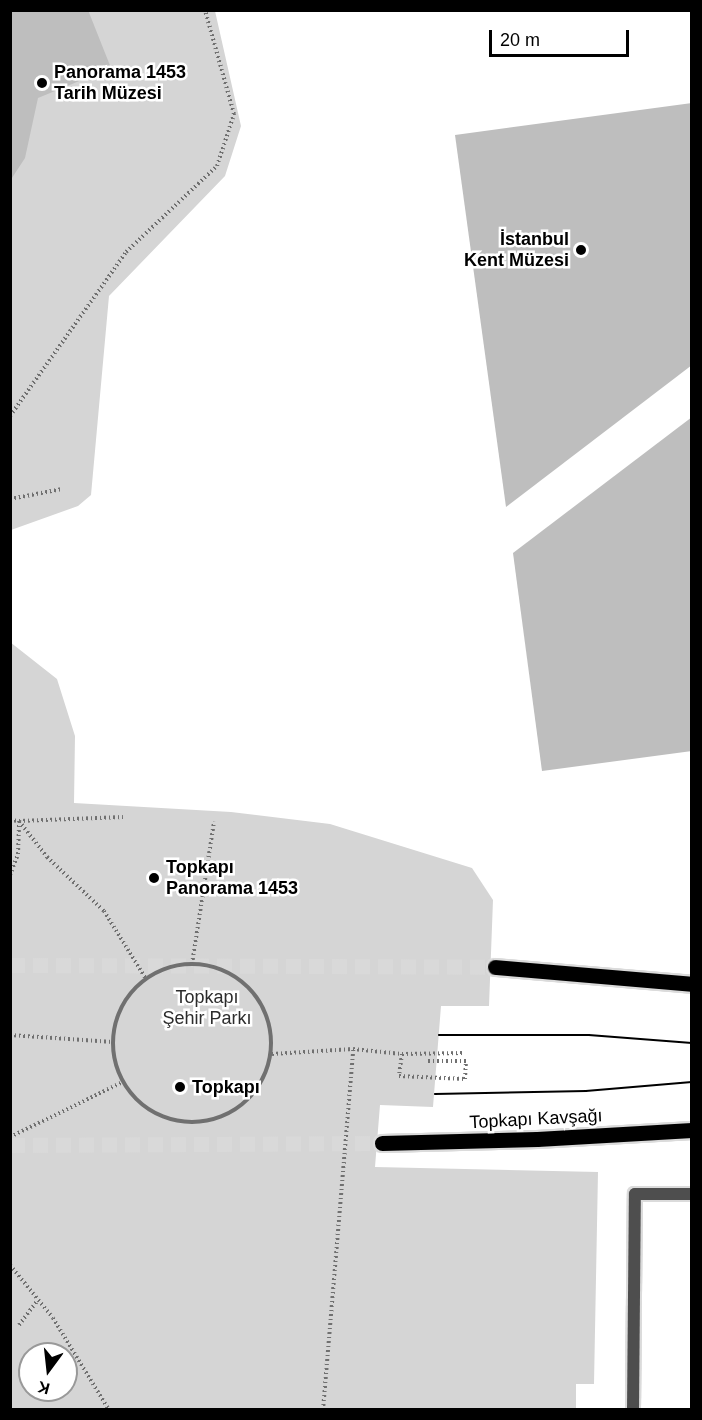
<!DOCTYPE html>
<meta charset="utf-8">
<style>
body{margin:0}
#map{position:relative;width:702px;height:1420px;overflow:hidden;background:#fff;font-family:Arial,sans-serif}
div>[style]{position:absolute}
.green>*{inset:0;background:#d5d5d5}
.building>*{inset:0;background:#bebebe}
.primary-tunnel>*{height:15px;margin-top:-7.5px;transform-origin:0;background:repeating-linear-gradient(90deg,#d9d9d9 0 15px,transparent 0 23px)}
.path>*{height:4px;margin-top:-2px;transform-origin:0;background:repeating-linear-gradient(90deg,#707070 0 1.5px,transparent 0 4.5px)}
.path>.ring{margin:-2px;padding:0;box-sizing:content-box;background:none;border:4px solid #707070;border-radius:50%}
.roads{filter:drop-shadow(2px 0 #dbdbdb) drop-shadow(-2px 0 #dbdbdb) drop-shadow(0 2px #dbdbdb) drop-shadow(0 -2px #dbdbdb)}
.lane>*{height:12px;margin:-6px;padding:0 6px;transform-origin:6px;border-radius:6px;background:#4e4e4e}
.primary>*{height:15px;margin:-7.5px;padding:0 7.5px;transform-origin:7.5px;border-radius:7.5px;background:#000}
.tram>*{height:1.5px;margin:-0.75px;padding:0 0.75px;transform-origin:0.75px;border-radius:0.75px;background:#000}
.dots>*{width:16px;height:16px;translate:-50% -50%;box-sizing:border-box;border:3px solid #fff;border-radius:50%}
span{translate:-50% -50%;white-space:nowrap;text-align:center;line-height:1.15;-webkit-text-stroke:5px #fff;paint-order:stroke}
.poi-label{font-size:18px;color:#000;font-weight:700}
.left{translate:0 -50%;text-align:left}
.right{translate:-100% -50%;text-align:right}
.park-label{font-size:18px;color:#2c2c2c}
.street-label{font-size:18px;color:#000}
.frame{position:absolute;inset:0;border:12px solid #000;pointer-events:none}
.north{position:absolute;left:18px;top:1342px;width:60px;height:60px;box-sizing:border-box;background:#fff;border:2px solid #999;border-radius:50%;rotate:195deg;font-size:16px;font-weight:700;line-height:24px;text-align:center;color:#000}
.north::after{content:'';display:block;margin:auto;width:21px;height:27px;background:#000;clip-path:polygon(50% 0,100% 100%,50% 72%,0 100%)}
.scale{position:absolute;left:489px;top:30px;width:140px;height:27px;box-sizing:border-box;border:3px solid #000;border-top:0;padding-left:8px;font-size:18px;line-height:21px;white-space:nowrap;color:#000;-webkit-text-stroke:4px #fff;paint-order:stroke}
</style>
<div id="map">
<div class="green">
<i style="clip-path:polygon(11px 11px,215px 11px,241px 126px,225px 176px,109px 296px,91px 495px,78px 506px,11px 530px)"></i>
<i style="clip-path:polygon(evenodd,10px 642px,57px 679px,75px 736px,74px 803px,231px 812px,330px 824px,472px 868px,493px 900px,489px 1006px,441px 1006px,433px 1107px,380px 1105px,375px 1167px,598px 1172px,594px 1384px,576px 1384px,576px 1409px,11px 1409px,10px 642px,30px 1354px,66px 1354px,66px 1390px,30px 1390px,30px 1354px)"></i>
</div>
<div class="building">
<i style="clip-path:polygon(10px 10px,88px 10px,111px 68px,38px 98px,25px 158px,10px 181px)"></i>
<i style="clip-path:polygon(692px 103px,692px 365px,506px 507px,455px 135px)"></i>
<i style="clip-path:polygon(692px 417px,692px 751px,542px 771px,513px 553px)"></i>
</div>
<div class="primary-tunnel">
<i style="left:10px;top:965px;width:485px;rotate:0.2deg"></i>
<i style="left:10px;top:1145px;width:372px;rotate:-0.3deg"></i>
</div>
<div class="path">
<i style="left:10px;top:416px;width:201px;rotate:-54.7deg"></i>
<i style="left:126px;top:252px;width:125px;rotate:-43.4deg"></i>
<i style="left:217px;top:166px;width:55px;rotate:-71.9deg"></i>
<i style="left:234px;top:114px;width:108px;rotate:-105.6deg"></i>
<i style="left:10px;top:499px;width:53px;rotate:-10.9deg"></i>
<i style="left:10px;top:820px;width:9px;rotate:6deg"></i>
<i style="left:19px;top:821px;width:46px;rotate:52.1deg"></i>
<i style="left:47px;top:857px;width:79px;rotate:43.5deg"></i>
<i style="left:104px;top:911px;width:80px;rotate:58.3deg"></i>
<i style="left:10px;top:875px;width:22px;rotate:-69deg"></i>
<i style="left:18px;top:854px;width:33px;rotate:-88deg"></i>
<i style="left:19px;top:821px;width:104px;rotate:-2.2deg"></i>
<i class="ring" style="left:113px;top:964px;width:154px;height:154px"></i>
<i style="left:192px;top:964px;width:144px;rotate:-81.2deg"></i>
<i style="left:10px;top:1035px;width:103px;rotate:3.9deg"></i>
<i style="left:272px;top:1054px;width:81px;rotate:-3.5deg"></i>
<i style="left:353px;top:1049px;width:49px;rotate:5.8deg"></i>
<i style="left:402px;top:1054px;width:22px;rotate:98deg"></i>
<i style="left:399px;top:1076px;width:66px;rotate:2.6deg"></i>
<i style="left:465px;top:1079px;width:18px;rotate:-87deg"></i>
<i style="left:466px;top:1061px;width:40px;rotate:180deg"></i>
<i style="left:402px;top:1054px;width:62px;rotate:-0.9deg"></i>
<i style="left:10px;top:1137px;width:126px;rotate:-26deg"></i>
<i style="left:10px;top:1265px;width:68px;rotate:50.9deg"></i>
<i style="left:53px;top:1318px;width:108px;rotate:58.7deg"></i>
<i style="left:19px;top:1325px;width:31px;rotate:-53deg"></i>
<i style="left:323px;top:1410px;width:362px;rotate:-85.2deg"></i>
</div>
<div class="roads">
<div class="lane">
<i style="left:633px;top:1410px;width:216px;rotate:-89.5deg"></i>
<i style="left:635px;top:1194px;width:57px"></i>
</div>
<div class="primary">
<i style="left:495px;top:967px;width:198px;rotate:4.9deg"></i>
<i style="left:382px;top:1143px;width:155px;rotate:-1.5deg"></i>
<i style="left:537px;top:1139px;width:155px;rotate:-3.3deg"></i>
</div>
</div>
<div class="tram">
<i style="left:439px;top:1035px;width:150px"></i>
<i style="left:589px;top:1035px;width:103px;rotate:4.4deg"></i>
<i style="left:435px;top:1094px;width:151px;rotate:-1.1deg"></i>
<i style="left:586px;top:1091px;width:106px;rotate:-4.9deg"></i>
</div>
<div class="dots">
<i style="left:42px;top:83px;background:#000"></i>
<i style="left:581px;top:250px;background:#000"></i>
<i style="left:154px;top:878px;background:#000"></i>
<i style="left:180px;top:1087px;background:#000"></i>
</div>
<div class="poi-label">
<span class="left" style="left:54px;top:83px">Panorama 1453<br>Tarih Müzesi</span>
<span class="right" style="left:569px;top:250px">İstanbul<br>Kent Müzesi</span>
<span class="left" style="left:166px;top:878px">Topkapı<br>Panorama 1453</span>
<span class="left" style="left:192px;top:1087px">Topkapı</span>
</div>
<div class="park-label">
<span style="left:207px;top:1008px">Topkapı<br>Şehir Parkı</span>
</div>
<div class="street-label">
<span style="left:536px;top:1119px;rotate:-3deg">Topkapı Kavşağı</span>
</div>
<div class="frame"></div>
<div class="north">K</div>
<div class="scale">20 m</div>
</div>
